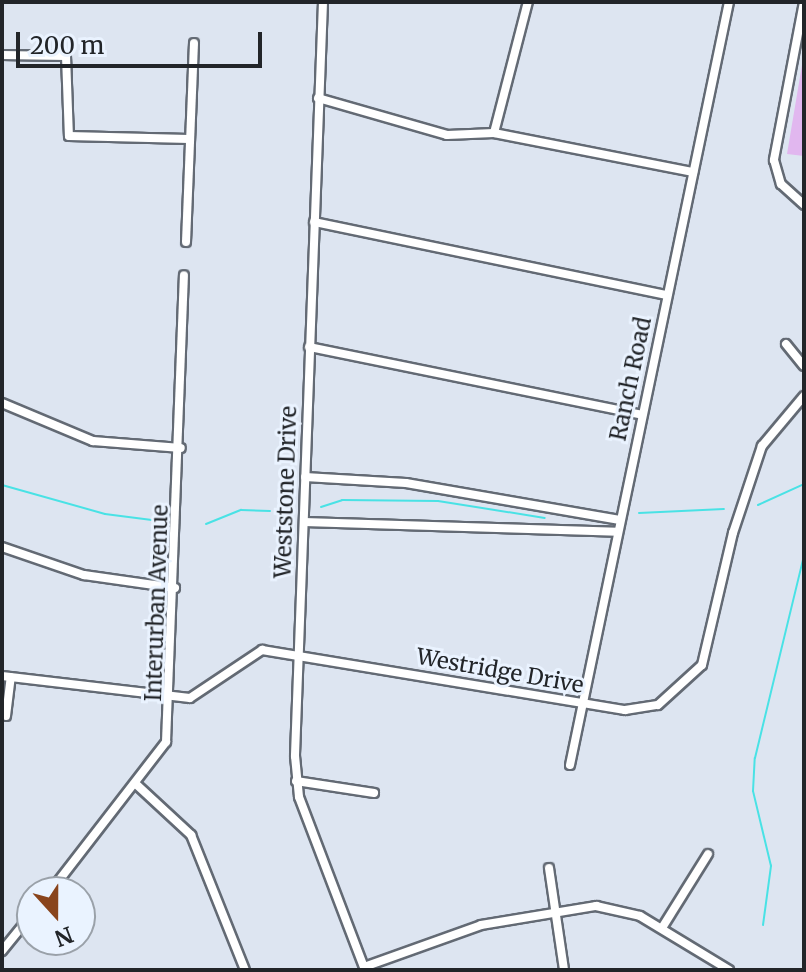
<!DOCTYPE html>
<style>
body{margin:0}
#map{position:relative;width:806px;height:972px;overflow:hidden;background:#dde5f1;font-family:Merriweather,serif}
div>[style]{position:absolute}
.green>*{inset:0;background:#e1b7ef}
.stream>*{height:2px;margin:-1px;padding:0 1px;transform-origin:1px;border-radius:1px;background:#49e2e5}
.roads{filter:drop-shadow(2px 0 #636a74) drop-shadow(-2px 0 #636a74) drop-shadow(0 2px #636a74) drop-shadow(0 -2px #636a74)}
.minor>*{height:8px;margin:-4px;padding:0 4px;transform-origin:4px;border-radius:4px;background:#fff}
span{translate:-50% -50%;white-space:nowrap;text-align:center;line-height:1.15;-webkit-text-stroke:6px #eaf3ff;paint-order:stroke}
.street-label{font-size:22px;color:#222529}
.frame{position:absolute;inset:0;border:4px solid #222529;pointer-events:none}
.north{position:absolute;left:16px;top:876px;width:80px;height:80px;box-sizing:border-box;background:#eaf3ff;border:2px solid #9aa1a9;border-radius:50%;rotate:159deg;font-size:22px;font-weight:700;line-height:32px;text-align:center;color:#222529}
.north::after{content:'';display:block;margin:auto;width:28px;height:36px;background:#89441c;clip-path:polygon(50% 0,100% 100%,50% 72%,0 100%)}
.scale{position:absolute;left:16px;top:32px;width:246px;height:36px;box-sizing:border-box;border:4px solid #222529;border-top:0;padding-left:10px;font-size:24px;line-height:28px;white-space:nowrap;color:#222529;-webkit-text-stroke:6px #eaf3ff;paint-order:stroke}
</style>
<div id="map">
<div class="green">
<i style="clip-path:polygon(804px 53px,804px 156px,787px 154px)"></i>
</div>
<div class="stream">
<i style="left:2px;top:485px;width:107px;rotate:15.7deg"></i>
<i style="left:105px;top:514px;width:63px;rotate:7.4deg"></i>
<i style="left:758px;top:505px;width:51px;rotate:-24.5deg"></i>
<i style="left:321px;top:507px;width:22px;rotate:-18deg"></i>
<i style="left:342px;top:500px;width:96px;rotate:0.6deg"></i>
<i style="left:438px;top:501px;width:108px;rotate:9deg"></i>
<i style="left:639px;top:513px;width:85px;rotate:-2.7deg"></i>
<i style="left:206px;top:524px;width:38px;rotate:-22deg"></i>
<i style="left:241px;top:510px;width:29px;rotate:2deg"></i>
<i style="left:763px;top:925px;width:60px;rotate:-82.3deg"></i>
<i style="left:771px;top:866px;width:77px;rotate:-103.5deg"></i>
<i style="left:753px;top:791px;width:33px;rotate:-87deg"></i>
<i style="left:755px;top:758px;width:209px;rotate:-76.4deg"></i>
</div>
<div class="roads">
<div class="minor">
<i style="left:323px;top:2px;width:755px;rotate:92.13deg"></i>
<i style="left:295px;top:756px;width:41px;rotate:84.4deg"></i>
<i style="left:299px;top:797px;width:185px;rotate:69.1deg"></i>
<i style="left:804px;top:2px;width:161px;rotate:100.8deg"></i>
<i style="left:774px;top:160px;width:25px;rotate:74deg"></i>
<i style="left:781px;top:184px;width:31px;rotate:42deg"></i>
<i style="left:2px;top:55px;width:64px;rotate:0.9deg"></i>
<i style="left:66px;top:56px;width:80px;rotate:87.9deg"></i>
<i style="left:69px;top:136px;width:120px;rotate:1.4deg"></i>
<i style="left:318px;top:98px;width:134px;rotate:16deg"></i>
<i style="left:447px;top:135px;width:47px;rotate:-2.4deg"></i>
<i style="left:494px;top:133px;width:203px;rotate:11.1deg"></i>
<i style="left:494px;top:133px;width:135px;rotate:-75.5deg"></i>
<i style="left:314px;top:222px;width:360px;rotate:11.7deg"></i>
<i style="left:186px;top:242px;width:199px;rotate:-87.7deg"></i>
<i style="left:786px;top:344px;width:28px;rotate:51deg"></i>
<i style="left:309px;top:347px;width:340px;rotate:11.5deg"></i>
<i style="left:2px;top:403px;width:99px;rotate:22.7deg"></i>
<i style="left:93px;top:441px;width:88px;rotate:4.5deg"></i>
<i style="left:305px;top:477px;width:101px;rotate:3.4deg"></i>
<i style="left:406px;top:483px;width:217px;rotate:9.8deg"></i>
<i style="left:304px;top:522px;width:313px;rotate:1.8deg"></i>
<i style="left:2px;top:547px;width:87px;rotate:18.9deg"></i>
<i style="left:84px;top:575px;width:92px;rotate:8.1deg"></i>
<i style="left:2px;top:676px;width:189px;rotate:6.7deg"></i>
<i style="left:190px;top:698px;width:87px;rotate:-33.7deg"></i>
<i style="left:262px;top:650px;width:368px;rotate:9.4deg"></i>
<i style="left:625px;top:710px;width:33px;rotate:-9deg"></i>
<i style="left:658px;top:705px;width:59px;rotate:-42.3deg"></i>
<i style="left:702px;top:665px;width:136px;rotate:-76.8deg"></i>
<i style="left:733px;top:533px;width:92px;rotate:-71.6deg"></i>
<i style="left:762px;top:446px;width:65px;rotate:-50deg"></i>
<i style="left:6px;top:716px;width:39px;rotate:-83deg"></i>
<i style="left:570px;top:765px;width:779px;rotate:-78.23deg"></i>
<i style="left:296px;top:781px;width:79px;rotate:8.7deg"></i>
<i style="left:137px;top:785px;width:74px;rotate:42.8deg"></i>
<i style="left:191px;top:835px;width:145px;rotate:68.2deg"></i>
<i style="left:549px;top:868px;width:103px;rotate:81.6deg"></i>
<i style="left:50px;top:892px;width:190px;rotate:-52.3deg"></i>
<i style="left:166px;top:742px;width:467px;rotate:-87.8deg"></i>
<i style="left:662px;top:928px;width:87px;rotate:-58.1deg"></i>
<i style="left:2px;top:951px;width:48px;rotate:-51deg"></i>
<i style="left:364px;top:967px;width:124px;rotate:-19.7deg"></i>
<i style="left:481px;top:925px;width:117px;rotate:-9.4deg"></i>
<i style="left:596px;top:906px;width:45px;rotate:12.8deg"></i>
<i style="left:640px;top:916px;width:104px;rotate:31.2deg"></i>
</div>
</div>
<div class="street-label">
<span style="left:631px;top:379px;rotate:-78deg">Ranch Road</span>
<span style="left:286px;top:492px;rotate:-88deg">Weststone Drive</span>
<span style="left:157px;top:603px;rotate:-88deg">Interurban Avenue</span>
<span style="left:500px;top:671px;rotate:10deg">Westridge Drive</span>
</div>
<div class="frame"></div>
<div class="north">N</div>
<div class="scale">200 m</div>
</div>
